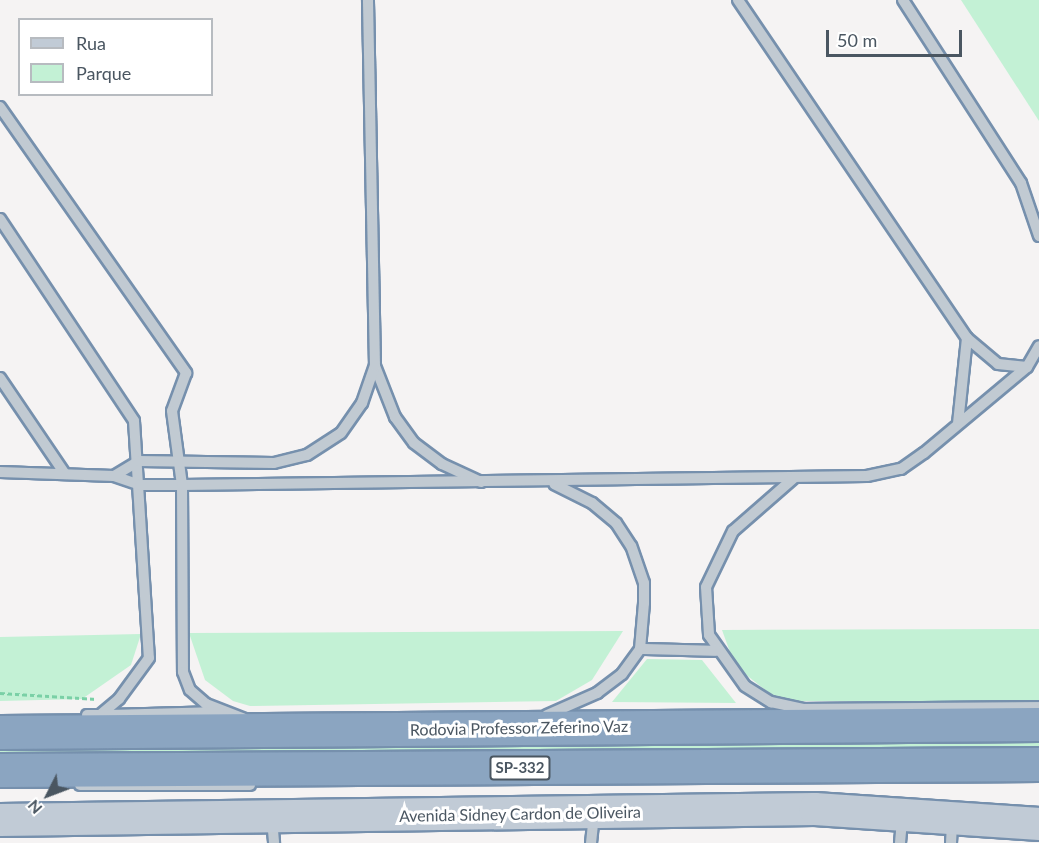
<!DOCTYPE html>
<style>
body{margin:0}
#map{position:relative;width:1039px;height:843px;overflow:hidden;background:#f5f3f3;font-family:Lato,sans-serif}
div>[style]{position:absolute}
.green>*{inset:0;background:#c3f1d5;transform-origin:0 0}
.path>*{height:3px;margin-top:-1.5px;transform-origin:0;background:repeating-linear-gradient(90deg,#7ad0a6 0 4.5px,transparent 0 7.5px)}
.roads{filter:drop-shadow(2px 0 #7690ad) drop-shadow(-2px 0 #7690ad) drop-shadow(0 2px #7690ad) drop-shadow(0 -2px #7690ad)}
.lane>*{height:10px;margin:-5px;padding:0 5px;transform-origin:5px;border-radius:5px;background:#c1cad2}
.secondary>*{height:32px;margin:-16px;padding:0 16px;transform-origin:16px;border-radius:16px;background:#c1cbd6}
.highway>*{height:33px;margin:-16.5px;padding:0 16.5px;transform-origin:16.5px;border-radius:16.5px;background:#8ba5c1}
span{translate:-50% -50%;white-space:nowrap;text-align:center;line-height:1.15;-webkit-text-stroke:6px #fff;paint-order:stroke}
.shield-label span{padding:2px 4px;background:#fff;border:2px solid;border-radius:4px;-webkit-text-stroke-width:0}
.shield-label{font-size:15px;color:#4a5661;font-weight:700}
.street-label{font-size:16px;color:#4a5661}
.legend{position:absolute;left:18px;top:18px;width:195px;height:78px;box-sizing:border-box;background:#fff;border:2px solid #b7bbc0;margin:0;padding:8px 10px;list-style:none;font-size:18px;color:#4a5661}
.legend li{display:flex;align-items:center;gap:12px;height:30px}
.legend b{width:30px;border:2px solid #b7bbc0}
.north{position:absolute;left:18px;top:765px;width:60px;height:60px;-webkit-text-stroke:4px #fff;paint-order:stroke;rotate:228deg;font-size:16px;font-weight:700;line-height:24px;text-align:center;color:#4a5661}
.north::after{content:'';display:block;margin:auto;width:21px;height:27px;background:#4a5661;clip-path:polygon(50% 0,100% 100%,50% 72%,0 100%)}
.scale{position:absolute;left:826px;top:30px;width:136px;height:27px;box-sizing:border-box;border:3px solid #4a5661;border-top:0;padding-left:8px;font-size:18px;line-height:21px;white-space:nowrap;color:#4a5661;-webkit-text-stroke:4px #fff;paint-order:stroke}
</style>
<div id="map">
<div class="green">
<i style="clip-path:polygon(961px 0,1039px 0,1039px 121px)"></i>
<i style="clip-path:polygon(1039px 629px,1039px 701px,798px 701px,773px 696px,735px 666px,722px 630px)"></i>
<i style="clip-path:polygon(623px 631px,592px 680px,556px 701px,250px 706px,233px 701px,205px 680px,189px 633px)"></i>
<i style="clip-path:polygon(141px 634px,131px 665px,82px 699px,0 701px,0 637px)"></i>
<i style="clip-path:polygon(647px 659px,702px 660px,736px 703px,612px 702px)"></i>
<i style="left:1039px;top:736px;width:21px;height:1039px;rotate:90deg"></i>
</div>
<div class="path">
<i style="left:0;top:693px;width:97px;rotate:3.5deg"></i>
</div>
<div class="roads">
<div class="lane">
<i style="left:738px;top:0;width:408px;rotate:55.9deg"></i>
<i style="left:967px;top:338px;width:86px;rotate:96deg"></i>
<i style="left:903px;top:0;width:218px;rotate:57.2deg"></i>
<i style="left:1021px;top:183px;width:56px;rotate:71.2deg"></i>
<i style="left:0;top:107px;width:325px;rotate:55deg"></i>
<i style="left:186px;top:373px;width:40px;rotate:110.2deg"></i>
<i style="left:172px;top:411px;width:75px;rotate:82.3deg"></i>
<i style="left:182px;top:485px;width:187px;rotate:89.7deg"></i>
<i style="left:183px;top:672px;width:19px;rotate:69deg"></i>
<i style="left:190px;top:690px;width:21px;rotate:41deg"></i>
<i style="left:206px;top:704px;width:40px;rotate:21deg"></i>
<i style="left:0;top:219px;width:242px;rotate:56.4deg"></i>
<i style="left:134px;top:421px;width:237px;rotate:86.4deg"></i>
<i style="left:149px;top:658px;width:51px;rotate:126.2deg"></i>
<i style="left:119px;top:699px;width:25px;rotate:140deg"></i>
<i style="left:100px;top:715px;width:13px;rotate:180deg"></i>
<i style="left:967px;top:338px;width:40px;rotate:40deg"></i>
<i style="left:998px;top:364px;width:29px;rotate:6deg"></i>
<i style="left:375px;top:366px;width:55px;rotate:68.6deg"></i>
<i style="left:395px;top:417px;width:32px;rotate:54deg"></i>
<i style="left:414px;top:443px;width:35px;rotate:37deg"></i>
<i style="left:442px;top:464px;width:43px;rotate:24.8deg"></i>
<i style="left:0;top:378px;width:116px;rotate:55.9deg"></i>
<i style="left:0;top:472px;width:114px;rotate:2deg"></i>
<i style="left:114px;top:476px;width:28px;rotate:19deg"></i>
<i style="left:140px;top:485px;width:42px"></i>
<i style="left:182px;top:485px;width:685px;rotate:-0.75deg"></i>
<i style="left:867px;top:476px;width:35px;rotate:-12deg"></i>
<i style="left:901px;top:469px;width:28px;rotate:-35deg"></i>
<i style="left:924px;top:453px;width:134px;rotate:-39.9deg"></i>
<i style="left:1027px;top:367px;width:24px;rotate:-60deg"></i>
<i style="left:114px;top:476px;width:29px;rotate:-31deg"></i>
<i style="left:139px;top:461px;width:135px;rotate:0.8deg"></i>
<i style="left:274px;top:463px;width:34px;rotate:-14deg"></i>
<i style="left:307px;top:455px;width:40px;rotate:-32.9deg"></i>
<i style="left:341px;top:433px;width:37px;rotate:-55deg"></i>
<i style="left:362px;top:403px;width:39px;rotate:-71deg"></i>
<i style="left:375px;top:366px;width:366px;rotate:-91.1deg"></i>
<i style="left:795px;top:477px;width:82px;rotate:138.9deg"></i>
<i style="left:733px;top:531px;width:62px;rotate:115.7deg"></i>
<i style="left:706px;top:587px;width:48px;rotate:86.4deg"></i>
<i style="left:709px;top:635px;width:62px;rotate:54.8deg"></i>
<i style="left:745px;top:686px;width:31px;rotate:32deg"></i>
<i style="left:771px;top:702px;width:34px;rotate:12deg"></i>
<i style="left:804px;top:709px;width:235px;rotate:-0.5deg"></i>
<i style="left:640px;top:649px;width:76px;rotate:1.5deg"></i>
<i style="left:109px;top:715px;width:110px;rotate:-1.6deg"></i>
<i style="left:547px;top:715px;width:55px;rotate:-23.7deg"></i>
<i style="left:597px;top:693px;width:31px;rotate:-37deg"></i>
<i style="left:622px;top:674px;width:31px;rotate:-54deg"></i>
<i style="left:640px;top:649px;width:46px;rotate:-85deg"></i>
<i style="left:644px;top:603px;width:20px;rotate:-90deg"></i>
<i style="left:644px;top:583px;width:39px;rotate:-109deg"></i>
<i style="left:631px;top:546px;width:27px;rotate:-123deg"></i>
<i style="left:616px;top:523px;width:31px;rotate:-140deg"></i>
<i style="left:592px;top:503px;width:42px;rotate:-153.4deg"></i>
<i style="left:80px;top:785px;width:170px"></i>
<i style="left:272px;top:819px;width:24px;rotate:85deg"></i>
<i style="left:591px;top:843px;width:29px;rotate:-84deg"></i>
<i style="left:900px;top:843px;width:25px;rotate:-85deg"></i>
<i style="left:951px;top:843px;width:22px;rotate:-87deg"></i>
</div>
<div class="secondary">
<i style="left:0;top:820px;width:815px;rotate:-0.77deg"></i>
<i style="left:815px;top:809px;width:225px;rotate:3.8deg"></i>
</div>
<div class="highway">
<i style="left:0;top:732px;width:1039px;rotate:-0.44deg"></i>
<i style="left:0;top:770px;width:1039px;rotate:-0.33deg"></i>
</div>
</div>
<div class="shield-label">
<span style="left:520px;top:768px">SP-332</span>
</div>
<div class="street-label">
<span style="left:519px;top:728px;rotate:-1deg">Rodovia Professor Zeferino Vaz</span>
<span style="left:520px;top:814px;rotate:-1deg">Avenida Sidney Cardon de Oliveira</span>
</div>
<ul class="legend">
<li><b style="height:8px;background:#c1cbd6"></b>Rua</li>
<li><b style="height:16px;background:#c3f1d5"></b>Parque</li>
</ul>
<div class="north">N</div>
<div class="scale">50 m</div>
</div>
